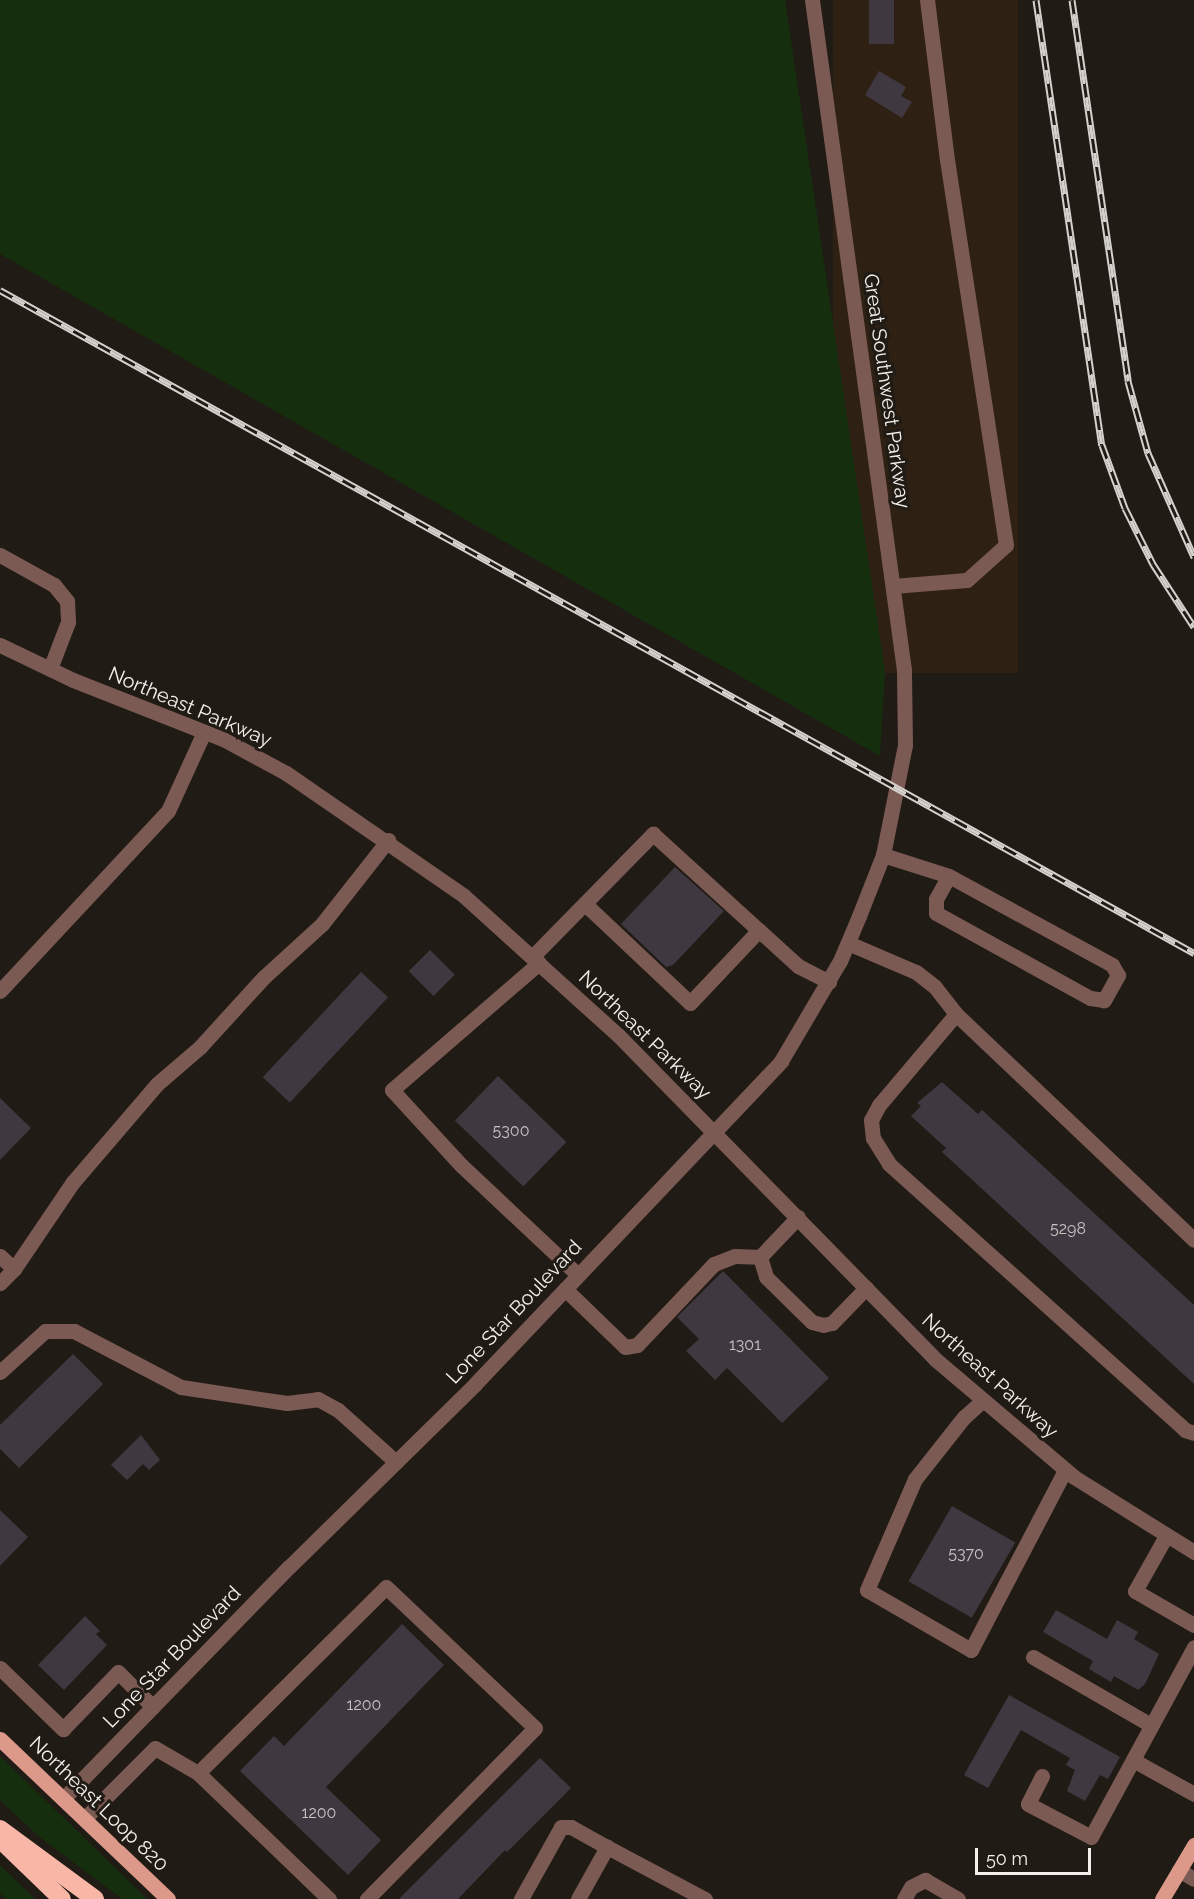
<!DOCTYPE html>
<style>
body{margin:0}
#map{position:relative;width:1194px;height:1899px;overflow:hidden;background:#211b15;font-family:Raleway,sans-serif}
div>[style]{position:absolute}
.industrial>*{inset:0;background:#2e2114;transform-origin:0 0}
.green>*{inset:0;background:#152e0e}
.building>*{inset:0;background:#3f3840;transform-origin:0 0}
.minor>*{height:15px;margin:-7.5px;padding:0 7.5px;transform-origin:7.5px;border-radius:7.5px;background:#7b5a53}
.major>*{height:15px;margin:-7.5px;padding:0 7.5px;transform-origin:7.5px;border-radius:7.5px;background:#dc9888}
.highway>*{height:18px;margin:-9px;padding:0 9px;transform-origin:9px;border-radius:9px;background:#f8b6a6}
.rail>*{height:7px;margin-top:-3.5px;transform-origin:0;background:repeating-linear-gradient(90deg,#211b15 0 14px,#d5d1cc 0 28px);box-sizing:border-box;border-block:2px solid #d5d1cc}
span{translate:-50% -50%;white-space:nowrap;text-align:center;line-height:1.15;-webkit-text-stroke:6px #211b15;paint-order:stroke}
.number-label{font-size:16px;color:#c7c2c0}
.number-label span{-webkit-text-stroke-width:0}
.street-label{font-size:20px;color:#f4f0eb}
.scale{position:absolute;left:975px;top:1848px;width:116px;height:27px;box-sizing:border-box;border:3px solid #f4f0eb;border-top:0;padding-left:8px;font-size:18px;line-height:21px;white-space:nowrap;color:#f4f0eb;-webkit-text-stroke:4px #211b15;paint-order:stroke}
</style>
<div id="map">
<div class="industrial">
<i style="left:833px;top:0;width:185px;height:673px"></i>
</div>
<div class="green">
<i style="clip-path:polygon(0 0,785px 0,885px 672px,880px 756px,0 254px)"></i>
<i style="clip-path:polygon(0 1756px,102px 1855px,147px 1899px,122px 1899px,37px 1835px,0 1800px)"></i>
<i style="clip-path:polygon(0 1865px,35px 1899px,6px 1899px,0 1893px)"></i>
</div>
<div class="building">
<i style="left:869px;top:0;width:25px;height:44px"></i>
<i style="clip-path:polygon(879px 71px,906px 87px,901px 96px,912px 102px,902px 118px,865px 95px)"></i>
<i style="clip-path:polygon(675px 867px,724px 911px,673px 965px,666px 967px,621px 924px)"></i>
<i style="left:430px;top:950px;width:35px;height:30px;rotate:45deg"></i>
<i style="left:361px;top:972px;width:37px;height:144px;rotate:43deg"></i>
<i style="left:498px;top:1076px;width:95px;height:62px;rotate:44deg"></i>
<i style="clip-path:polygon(942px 1082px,978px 1114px,982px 1110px,1194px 1305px,1194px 1384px,942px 1152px,946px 1148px,911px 1116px,921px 1106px,917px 1103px)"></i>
<i style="clip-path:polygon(0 1098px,31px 1128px,0 1160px)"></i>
<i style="clip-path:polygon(723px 1271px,829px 1378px,782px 1423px,727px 1368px,715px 1380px,686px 1351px,699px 1339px,677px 1317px)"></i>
<i style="clip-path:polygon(73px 1354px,103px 1384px,19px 1468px,0 1449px,0 1425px)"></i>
<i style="clip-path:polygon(141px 1435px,160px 1460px,149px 1470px,143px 1464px,127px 1480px,111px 1465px)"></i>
<i style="left:952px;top:1506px;width:73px;height:87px;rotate:30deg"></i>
<i style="clip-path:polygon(0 1510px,28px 1537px,0 1566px)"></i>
<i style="clip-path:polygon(1056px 1610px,1107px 1639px,1117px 1620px,1138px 1632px,1134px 1639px,1159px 1654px,1145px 1684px,1138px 1690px,1114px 1676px,1111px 1682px,1089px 1669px,1093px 1661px,1043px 1632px)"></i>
<i style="clip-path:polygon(85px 1616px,100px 1631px,96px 1634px,107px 1645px,64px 1690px,38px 1665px)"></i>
<i style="clip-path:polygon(402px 1624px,444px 1665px,326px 1787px,381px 1840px,348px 1875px,240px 1771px,274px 1736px,284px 1746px)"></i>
<i style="clip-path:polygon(1009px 1695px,1120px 1757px,1108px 1779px,1100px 1775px,1085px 1801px,1067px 1791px,1075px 1770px,1066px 1765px,1070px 1758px,1021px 1730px,988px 1788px,964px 1775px)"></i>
<i style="clip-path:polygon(540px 1758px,571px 1788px,507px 1852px,505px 1850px,458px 1899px,399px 1899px)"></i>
</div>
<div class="minor">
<i style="left:0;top:555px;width:62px;rotate:29.1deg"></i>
<i style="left:54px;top:585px;width:21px;rotate:51deg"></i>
<i style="left:67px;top:601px;width:21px;rotate:87deg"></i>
<i style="left:68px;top:622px;width:50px;rotate:111deg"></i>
<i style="left:893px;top:586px;width:74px;rotate:-4.6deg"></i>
<i style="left:967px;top:580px;width:52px;rotate:-41.9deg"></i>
<i style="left:1006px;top:545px;width:389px;rotate:-98.7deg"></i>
<i style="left:947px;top:160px;width:161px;rotate:-97.1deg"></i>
<i style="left:0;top:645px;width:81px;rotate:25.6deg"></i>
<i style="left:73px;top:680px;width:161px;rotate:21.5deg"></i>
<i style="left:223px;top:739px;width:72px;rotate:28.4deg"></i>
<i style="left:286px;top:773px;width:216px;rotate:34.6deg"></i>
<i style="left:464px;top:896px;width:207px;rotate:42.1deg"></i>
<i style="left:618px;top:1035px;width:453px;rotate:45.6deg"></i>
<i style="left:935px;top:1359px;width:182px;rotate:40.3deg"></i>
<i style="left:1074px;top:1477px;width:142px;rotate:32deg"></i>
<i style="left:883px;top:855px;width:69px;rotate:17.7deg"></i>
<i style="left:949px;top:876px;width:186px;rotate:28.6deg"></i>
<i style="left:1112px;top:965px;width:12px;rotate:59deg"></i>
<i style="left:1118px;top:975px;width:29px;rotate:119deg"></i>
<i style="left:1104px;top:1000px;width:14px;rotate:-172deg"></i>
<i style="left:1090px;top:998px;width:176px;rotate:-151.1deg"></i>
<i style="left:936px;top:913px;width:14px;rotate:-90deg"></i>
<i style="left:936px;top:899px;width:26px;rotate:-61deg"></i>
<i style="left:585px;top:904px;width:144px;rotate:43.3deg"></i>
<i style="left:690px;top:1003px;width:100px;rotate:-46.6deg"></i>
<i style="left:848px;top:943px;width:74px;rotate:23.1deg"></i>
<i style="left:916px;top:972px;width:24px;rotate:38deg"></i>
<i style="left:935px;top:987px;width:34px;rotate:52deg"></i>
<i style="left:956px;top:1014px;width:328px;rotate:43.5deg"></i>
<i style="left:532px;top:957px;width:173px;rotate:-45.5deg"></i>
<i style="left:653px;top:834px;width:196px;rotate:42.3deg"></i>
<i style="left:798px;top:966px;width:35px;rotate:27deg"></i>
<i style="left:539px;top:963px;width:194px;rotate:139.2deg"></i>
<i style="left:392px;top:1090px;width:103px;rotate:47.4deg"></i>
<i style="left:462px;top:1166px;width:159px;rotate:43.2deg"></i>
<i style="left:0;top:991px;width:246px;rotate:-47deg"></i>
<i style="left:168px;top:811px;width:87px;rotate:-65.5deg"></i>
<i style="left:956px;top:1014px;width:119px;rotate:130.2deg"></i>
<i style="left:879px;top:1105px;width:17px;rotate:118deg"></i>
<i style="left:871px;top:1120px;width:18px;rotate:84deg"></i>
<i style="left:873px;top:1138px;width:31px;rotate:58deg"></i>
<i style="left:889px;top:1164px;width:398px;rotate:41.9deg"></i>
<i style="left:1185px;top:1430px;width:9px;rotate:18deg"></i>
<i style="left:798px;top:1217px;width:55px;rotate:133.5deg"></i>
<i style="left:760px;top:1257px;width:21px;rotate:73deg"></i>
<i style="left:766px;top:1277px;width:64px;rotate:44.4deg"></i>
<i style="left:812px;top:1322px;width:11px;rotate:15deg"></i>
<i style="left:823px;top:1325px;width:9px;rotate:-13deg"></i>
<i style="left:832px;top:1323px;width:49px;rotate:-45.8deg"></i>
<i style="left:0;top:1256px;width:19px;rotate:43deg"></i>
<i style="left:14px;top:1269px;width:20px;rotate:135deg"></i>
<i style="left:14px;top:1269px;width:105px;rotate:-55.9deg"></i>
<i style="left:73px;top:1182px;width:129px;rotate:-49.4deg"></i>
<i style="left:157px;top:1084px;width:57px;rotate:-40.7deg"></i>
<i style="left:200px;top:1047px;width:95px;rotate:-47.6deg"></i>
<i style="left:264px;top:977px;width:79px;rotate:-42.4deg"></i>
<i style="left:322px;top:924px;width:107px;rotate:-51.8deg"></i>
<i style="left:565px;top:1289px;width:83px;rotate:44deg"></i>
<i style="left:625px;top:1347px;width:12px;rotate:-9deg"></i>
<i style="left:637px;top:1345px;width:112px;rotate:-46.5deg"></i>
<i style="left:714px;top:1264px;width:22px;rotate:-21deg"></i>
<i style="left:735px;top:1256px;width:25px;rotate:2deg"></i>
<i style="left:0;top:1372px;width:61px;rotate:-42.3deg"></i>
<i style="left:45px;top:1331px;width:29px"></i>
<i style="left:74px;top:1331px;width:121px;rotate:27.6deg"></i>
<i style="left:181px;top:1387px;width:107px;rotate:8.6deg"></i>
<i style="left:287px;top:1403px;width:31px;rotate:-7deg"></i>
<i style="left:318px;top:1399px;width:23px;rotate:29deg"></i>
<i style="left:338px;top:1410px;width:78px;rotate:41.9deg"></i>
<i style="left:982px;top:1401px;width:24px;rotate:138deg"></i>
<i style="left:964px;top:1417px;width:79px;rotate:128.3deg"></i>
<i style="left:915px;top:1479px;width:121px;rotate:113.4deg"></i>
<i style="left:867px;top:1590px;width:120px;rotate:30deg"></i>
<i style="left:971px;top:1650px;width:203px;rotate:-62.4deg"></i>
<i style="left:1166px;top:1536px;width:63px;rotate:119.4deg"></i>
<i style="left:1135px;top:1591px;width:68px;rotate:30deg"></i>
<i style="left:1033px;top:1657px;width:136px;rotate:30deg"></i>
<i style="left:0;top:1668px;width:88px;rotate:44.1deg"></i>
<i style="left:63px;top:1729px;width:79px;rotate:-46deg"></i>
<i style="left:118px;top:1672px;width:49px;rotate:45deg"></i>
<i style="left:1133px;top:1760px;width:70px;rotate:29.1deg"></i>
<i style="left:198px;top:1773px;width:182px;rotate:43.9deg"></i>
<i style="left:1042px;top:1776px;width:31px;rotate:117deg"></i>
<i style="left:1028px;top:1804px;width:71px;rotate:27.6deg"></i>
<i style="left:1091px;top:1837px;width:216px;rotate:-61.5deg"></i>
<i style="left:63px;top:1799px;width:324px;rotate:-45.8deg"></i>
<i style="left:289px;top:1567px;width:261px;rotate:-44.5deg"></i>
<i style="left:475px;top:1384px;width:445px;rotate:-46.5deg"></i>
<i style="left:781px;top:1061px;width:116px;rotate:-59.5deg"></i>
<i style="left:840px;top:961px;width:49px;rotate:-67.1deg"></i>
<i style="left:859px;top:916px;width:66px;rotate:-68.5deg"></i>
<i style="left:883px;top:855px;width:112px;rotate:-78.7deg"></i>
<i style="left:905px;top:745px;width:75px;rotate:-90.8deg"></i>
<i style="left:904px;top:670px;width:676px;rotate:-97.82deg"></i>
<i style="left:84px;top:1819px;width:100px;rotate:-45deg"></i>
<i style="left:155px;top:1748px;width:50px;rotate:30.2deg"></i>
<i style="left:198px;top:1773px;width:264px;rotate:-44.7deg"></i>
<i style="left:386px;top:1587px;width:205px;rotate:43.4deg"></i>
<i style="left:535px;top:1728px;width:240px;rotate:134.5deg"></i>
<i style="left:1179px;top:1870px;width:17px;rotate:31deg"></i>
<i style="left:521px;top:1899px;width:82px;rotate:-60.9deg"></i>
<i style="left:561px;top:1827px;width:10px"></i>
<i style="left:571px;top:1827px;width:41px;rotate:29.1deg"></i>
<i style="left:578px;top:1899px;width:60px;rotate:-60.9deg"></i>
<i style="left:607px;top:1847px;width:111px;rotate:28deg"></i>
<i style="left:904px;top:1899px;width:14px;rotate:-60deg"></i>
<i style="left:911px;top:1887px;width:16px;rotate:-27deg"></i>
<i style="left:925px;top:1880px;width:38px;rotate:30deg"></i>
</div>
<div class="major">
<i style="left:0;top:1739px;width:232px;rotate:43.6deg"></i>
<i style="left:1162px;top:1899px;width:63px;rotate:-59.3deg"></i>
</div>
<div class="highway">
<i style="left:0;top:1829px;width:118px;rotate:36.4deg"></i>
<i style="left:5px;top:1844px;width:79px;rotate:44deg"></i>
</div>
<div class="rail">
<i style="left:1036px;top:0;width:450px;rotate:81.6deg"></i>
<i style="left:1102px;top:445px;width:67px;rotate:69.9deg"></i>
<i style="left:1125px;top:508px;width:63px;rotate:63.4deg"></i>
<i style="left:1153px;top:564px;width:75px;rotate:56.9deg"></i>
<i style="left:1072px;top:0;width:385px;rotate:81.6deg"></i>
<i style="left:1128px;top:381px;width:75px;rotate:74.5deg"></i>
<i style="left:1148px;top:453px;width:114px;rotate:66.1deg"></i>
<i style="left:0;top:290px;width:1366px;rotate:29.04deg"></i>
</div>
<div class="number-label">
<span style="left:511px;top:1131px">5300</span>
<span style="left:1068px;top:1229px">5298</span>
<span style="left:745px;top:1345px">1301</span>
<span style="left:966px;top:1554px">5370</span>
<span style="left:364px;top:1705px">1200</span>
<span style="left:319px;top:1813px">1200</span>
</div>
<div class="street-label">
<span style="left:887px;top:391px;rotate:82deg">Great Southwest Parkway</span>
<span style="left:190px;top:707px;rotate:23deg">Northeast Parkway</span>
<span style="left:645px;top:1035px;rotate:44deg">Northeast Parkway</span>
<span style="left:514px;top:1312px;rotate:-47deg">Lone Star Boulevard</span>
<span style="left:990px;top:1376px;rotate:42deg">Northeast Parkway</span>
<span style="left:172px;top:1657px;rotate:-46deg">Lone Star Boulevard</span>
<span style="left:99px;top:1804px;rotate:44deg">Northeast Loop 820</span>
</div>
<div class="scale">50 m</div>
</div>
